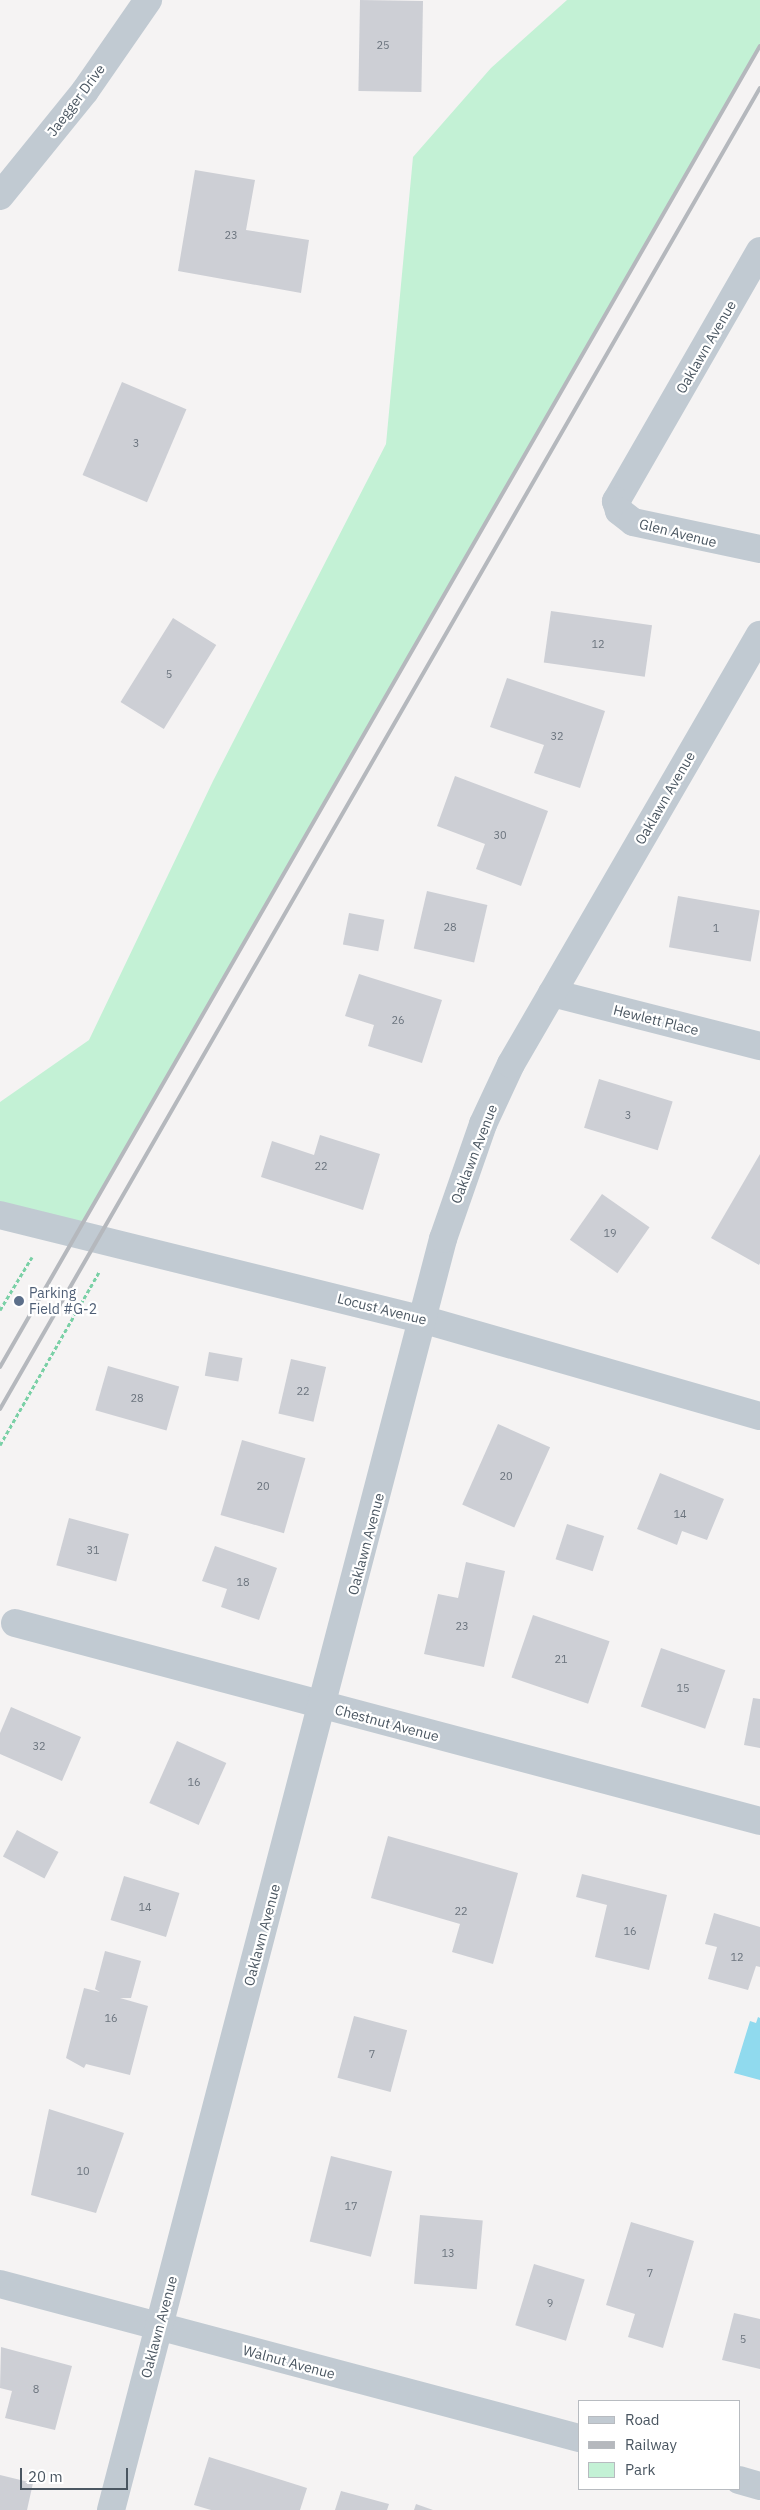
<!DOCTYPE html>
<style>
body{margin:0}
#map{position:relative;width:760px;height:2510px;overflow:hidden;background:#f5f3f3;font-family:"IBM Plex Sans",sans-serif}
div>[style]{position:absolute}
.green>*{inset:0;background:#c3f1d5}
.water>*{inset:0;background:#90daee}
.building>*{inset:0;background:#cdcfd5;transform-origin:0 0}
.path>*{height:3px;margin-top:-1.5px;transform-origin:0;background:repeating-linear-gradient(90deg,#7ad0a6 0 4px,transparent 0 6.5px)}
.minor>*{height:28px;margin:-14px;padding:0 14px;transform-origin:14px;border-radius:14px;background:#c1cad2}
.rail>*{height:4px;margin:-2px;padding:0 2px;transform-origin:2px;border-radius:2px;background:#b5b8bd}
.dots>*{width:14px;height:14px;translate:-50% -50%;box-sizing:border-box;border:2px solid #fff;border-radius:50%}
span{translate:-50% -50%;white-space:nowrap;text-align:center;line-height:1.15;-webkit-text-stroke:4.5px #fff;paint-order:stroke}
.number-label{font-size:11px;color:#6b747e}
.number-label span{-webkit-text-stroke-width:0}
.street-label{font-size:14px;color:#4a5661}
.service-label{font-size:14px;color:#4e5e75}
.left{translate:0 -50%;text-align:left}
.legend{position:absolute;left:578px;top:2400px;width:162px;height:90px;box-sizing:border-box;background:#fff;border:1px solid #b7bbc0;margin:0;padding:6px 9px;list-style:none;font-size:15px;color:#4a5661}
.legend li{display:flex;align-items:center;gap:10px;height:25px}
.legend b{width:25px;border:1px solid #b7bbc0}
.scale{position:absolute;left:20px;top:2468px;width:108px;height:22px;box-sizing:border-box;border:2px solid #4a5661;border-top:0;padding-left:6px;font-size:15px;line-height:18px;white-space:nowrap;color:#4a5661;-webkit-text-stroke:4px #fff;paint-order:stroke}
</style>
<div id="map">
<div class="green">
<i style="clip-path:polygon(567px 0,760px 0,760px 46px,76px 1235px,0 1215px,0 1102px,89px 1040px,213px 781px,386px 444px,413px 157px,491px 68px)"></i>
</div>
<div class="water">
<i style="clip-path:polygon(758px 2017px,760px 2018px,760px 2080px,734px 2073px,750px 2021px,756px 2023px)"></i>
</div>
<div class="building">
<i style="left:360px;top:0;width:63px;height:91px;rotate:1deg"></i>
<i style="clip-path:polygon(195px 170px,255px 180px,246px 230px,309px 240px,301px 293px,178px 271px)"></i>
<i style="left:122px;top:382px;width:70px;height:101px;rotate:23deg"></i>
<i style="left:551px;top:611px;width:102px;height:52px;rotate:8deg"></i>
<i style="left:173px;top:618px;width:51px;height:99px;rotate:32deg"></i>
<i style="clip-path:polygon(507px 678px,605px 711px,580px 788px,534px 773px,544px 745px,490px 727px)"></i>
<i style="clip-path:polygon(455px 776px,548px 811px,521px 886px,476px 869px,485px 844px,437px 826px)"></i>
<i style="left:427px;top:891px;width:62px;height:59px;rotate:13deg"></i>
<i style="left:678px;top:896px;width:83px;height:52px;rotate:10deg"></i>
<i style="left:349px;top:913px;width:36px;height:32px;rotate:11deg"></i>
<i style="clip-path:polygon(359px 974px,442px 1000px,422px 1063px,368px 1046px,374px 1025px,345px 1016px)"></i>
<i style="left:599px;top:1079px;width:77px;height:51px;rotate:17deg"></i>
<i style="clip-path:polygon(320px 1135px,380px 1154px,363px 1210px,261px 1177px,272px 1141px,314px 1155px)"></i>
<i style="clip-path:polygon(760px 1154px,760px 1263px,759px 1265px,711px 1238px)"></i>
<i style="left:602px;top:1194px;width:58px;height:56px;rotate:35deg"></i>
<i style="left:209px;top:1352px;width:34px;height:24px;rotate:10deg"></i>
<i style="left:291px;top:1359px;width:36px;height:56px;rotate:13deg"></i>
<i style="left:108px;top:1366px;width:74px;height:46px;rotate:16deg"></i>
<i style="left:498px;top:1424px;width:57px;height:88px;rotate:24deg"></i>
<i style="left:242px;top:1440px;width:66px;height:78px;rotate:16deg"></i>
<i style="clip-path:polygon(660px 1473px,724px 1499px,707px 1540px,682px 1531px,677px 1545px,637px 1529px)"></i>
<i style="left:69px;top:1518px;width:62px;height:49px;rotate:15deg"></i>
<i style="left:567px;top:1524px;width:39px;height:37px;rotate:18deg"></i>
<i style="clip-path:polygon(215px 1546px,277px 1568px,259px 1620px,221px 1607px,227px 1589px,202px 1581px)"></i>
<i style="clip-path:polygon(466px 1562px,505px 1571px,484px 1667px,424px 1654px,438px 1594px,458px 1598px)"></i>
<i style="left:533px;top:1615px;width:81px;height:66px;rotate:19deg"></i>
<i style="left:661px;top:1648px;width:68px;height:62px;rotate:19deg"></i>
<i style="clip-path:polygon(753px 1698px,760px 1699px,760px 1748px,744px 1745px)"></i>
<i style="clip-path:polygon(11px 1707px,81px 1737px,62px 1781px,0 1754px,0 1733px)"></i>
<i style="left:177px;top:1741px;width:54px;height:68px;rotate:24deg"></i>
<i style="left:17px;top:1830px;width:47px;height:30px;rotate:28deg"></i>
<i style="clip-path:polygon(388px 1836px,518px 1873px,493px 1964px,452px 1952px,460px 1924px,371px 1898px)"></i>
<i style="clip-path:polygon(582px 1874px,667px 1895px,649px 1970px,595px 1957px,607px 1905px,576px 1897px)"></i>
<i style="left:124px;top:1876px;width:58px;height:46px;rotate:17deg"></i>
<i style="clip-path:polygon(714px 1913px,760px 1927px,760px 1967px,756px 1966px,748px 1990px,708px 1979px,717px 1947px,705px 1944px)"></i>
<i style="clip-path:polygon(105px 1951px,141px 1961px,131px 1998px,120px 1998px,148px 2006px,130px 2075px,86px 2064px,84px 2068px,66px 2058px,84px 1988px,100px 1992px,95px 1989px)"></i>
<i style="left:354px;top:2016px;width:55px;height:64px;rotate:15deg"></i>
<i style="clip-path:polygon(49px 2109px,124px 2133px,96px 2213px,31px 2195px)"></i>
<i style="left:331px;top:2156px;width:63px;height:88px;rotate:14deg"></i>
<i style="left:420px;top:2215px;width:63px;height:69px;rotate:5deg"></i>
<i style="clip-path:polygon(631px 2222px,694px 2241px,663px 2348px,628px 2337px,635px 2314px,606px 2305px)"></i>
<i style="left:534px;top:2264px;width:53px;height:64px;rotate:17deg"></i>
<i style="clip-path:polygon(734px 2313px,760px 2319px,760px 2369px,722px 2360px)"></i>
<i style="clip-path:polygon(1px 2347px,72px 2366px,55px 2430px,5px 2418px,12px 2391px,0 2388px)"></i>
<i style="clip-path:polygon(209px 2457px,307px 2488px,300px 2510px,211px 2510px,194px 2505px)"></i>
<i style="clip-path:polygon(0 2475px,33px 2483px,27px 2510px,0 2510px)"></i>
<i style="clip-path:polygon(341px 2491px,389px 2504px,387px 2510px,335px 2510px)"></i>
<i style="clip-path:polygon(416px 2504px,433px 2510px,414px 2510px)"></i>
</div>
<div class="path">
<i style="left:0;top:1310px;width:62px;rotate:-58.9deg"></i>
<i style="left:0;top:1445px;width:199px;rotate:-60.2deg"></i>
</div>
<div class="minor">
<i style="left:0;top:196px;width:135px;rotate:-51deg"></i>
<i style="left:85px;top:91px;width:111px;rotate:-55.3deg"></i>
<i style="left:760px;top:251px;width:289px;rotate:119.9deg"></i>
<i style="left:616px;top:501px;width:10px;rotate:73deg"></i>
<i style="left:619px;top:511px;width:18px;rotate:38deg"></i>
<i style="left:633px;top:522px;width:130px;rotate:12deg"></i>
<i style="left:552px;top:993px;width:215px;rotate:14.3deg"></i>
<i style="left:0;top:1215px;width:438px;rotate:13.9deg"></i>
<i style="left:425px;top:1320px;width:348px;rotate:16deg"></i>
<i style="left:15px;top:1623px;width:771px;rotate:14.88deg"></i>
<i style="left:0;top:2284px;width:599px;rotate:14.89deg"></i>
<i style="left:739px;top:2480px;width:22px;rotate:16deg"></i>
<i style="left:111px;top:2510px;width:1314px;rotate:-75.36deg"></i>
<i style="left:443px;top:1239px;width:122px;rotate:-70.8deg"></i>
<i style="left:483px;top:1124px;width:66px;rotate:-65deg"></i>
<i style="left:511px;top:1064px;width:496px;rotate:-59.9deg"></i>
</div>
<div class="rail">
<i style="left:0;top:1367px;width:1524px;rotate:-60.09deg"></i>
<i style="left:0;top:1409px;width:1524px;rotate:-60.09deg"></i>
</div>
<div class="dots">
<i style="left:19px;top:1301px;background:#5c6f8a"></i>
</div>
<div class="number-label">
<span style="left:383px;top:45px">25</span>
<span style="left:231px;top:235px">23</span>
<span style="left:136px;top:443px">3</span>
<span style="left:598px;top:644px">12</span>
<span style="left:169px;top:674px">5</span>
<span style="left:557px;top:736px">32</span>
<span style="left:500px;top:835px">30</span>
<span style="left:450px;top:927px">28</span>
<span style="left:716px;top:928px">1</span>
<span style="left:398px;top:1020px">26</span>
<span style="left:628px;top:1115px">3</span>
<span style="left:321px;top:1166px">22</span>
<span style="left:610px;top:1233px">19</span>
<span style="left:303px;top:1391px">22</span>
<span style="left:137px;top:1398px">28</span>
<span style="left:506px;top:1476px">20</span>
<span style="left:263px;top:1486px">20</span>
<span style="left:680px;top:1514px">14</span>
<span style="left:93px;top:1550px">31</span>
<span style="left:243px;top:1582px">18</span>
<span style="left:462px;top:1626px">23</span>
<span style="left:561px;top:1659px">21</span>
<span style="left:683px;top:1688px">15</span>
<span style="left:39px;top:1746px">32</span>
<span style="left:194px;top:1782px">16</span>
<span style="left:145px;top:1907px">14</span>
<span style="left:461px;top:1911px">22</span>
<span style="left:630px;top:1931px">16</span>
<span style="left:737px;top:1957px">12</span>
<span style="left:111px;top:2018px">16</span>
<span style="left:372px;top:2054px">7</span>
<span style="left:83px;top:2171px">10</span>
<span style="left:351px;top:2206px">17</span>
<span style="left:448px;top:2253px">13</span>
<span style="left:650px;top:2273px">7</span>
<span style="left:550px;top:2303px">9</span>
<span style="left:743px;top:2339px">5</span>
<span style="left:36px;top:2389px">8</span>
</div>
<div class="street-label">
<span style="left:76px;top:100px;rotate:-53deg">Jaegger Drive</span>
<span style="left:706px;top:347px;rotate:-60deg">Oaklawn Avenue</span>
<span style="left:678px;top:533px;rotate:14deg">Glen Avenue</span>
<span style="left:665px;top:798px;rotate:-60deg">Oaklawn Avenue</span>
<span style="left:656px;top:1020px;rotate:14deg">Hewlett Place</span>
<span style="left:474px;top:1154px;rotate:-69deg">Oaklawn Avenue</span>
<span style="left:382px;top:1309px;rotate:14deg">Locust Avenue</span>
<span style="left:366px;top:1544px;rotate:-75deg">Oaklawn Avenue</span>
<span style="left:387px;top:1723px;rotate:15deg">Chestnut Avenue</span>
<span style="left:262px;top:1935px;rotate:-75deg">Oaklawn Avenue</span>
<span style="left:159px;top:2327px;rotate:-75deg">Oaklawn Avenue</span>
<span style="left:289px;top:2362px;rotate:15deg">Walnut Avenue</span>
</div>
<div class="service-label">
<span class="left" style="left:29px;top:1301px">Parking<br>Field #G-2</span>
</div>
<ul class="legend">
<li><b style="height:6px;background:#c1cad2"></b>Road</li>
<li><b style="height:6px;background:#b5b8bd"></b>Railway</li>
<li><b style="height:14px;background:#c3f1d5"></b>Park</li>
</ul>
<div class="scale">20 m</div>
</div>
